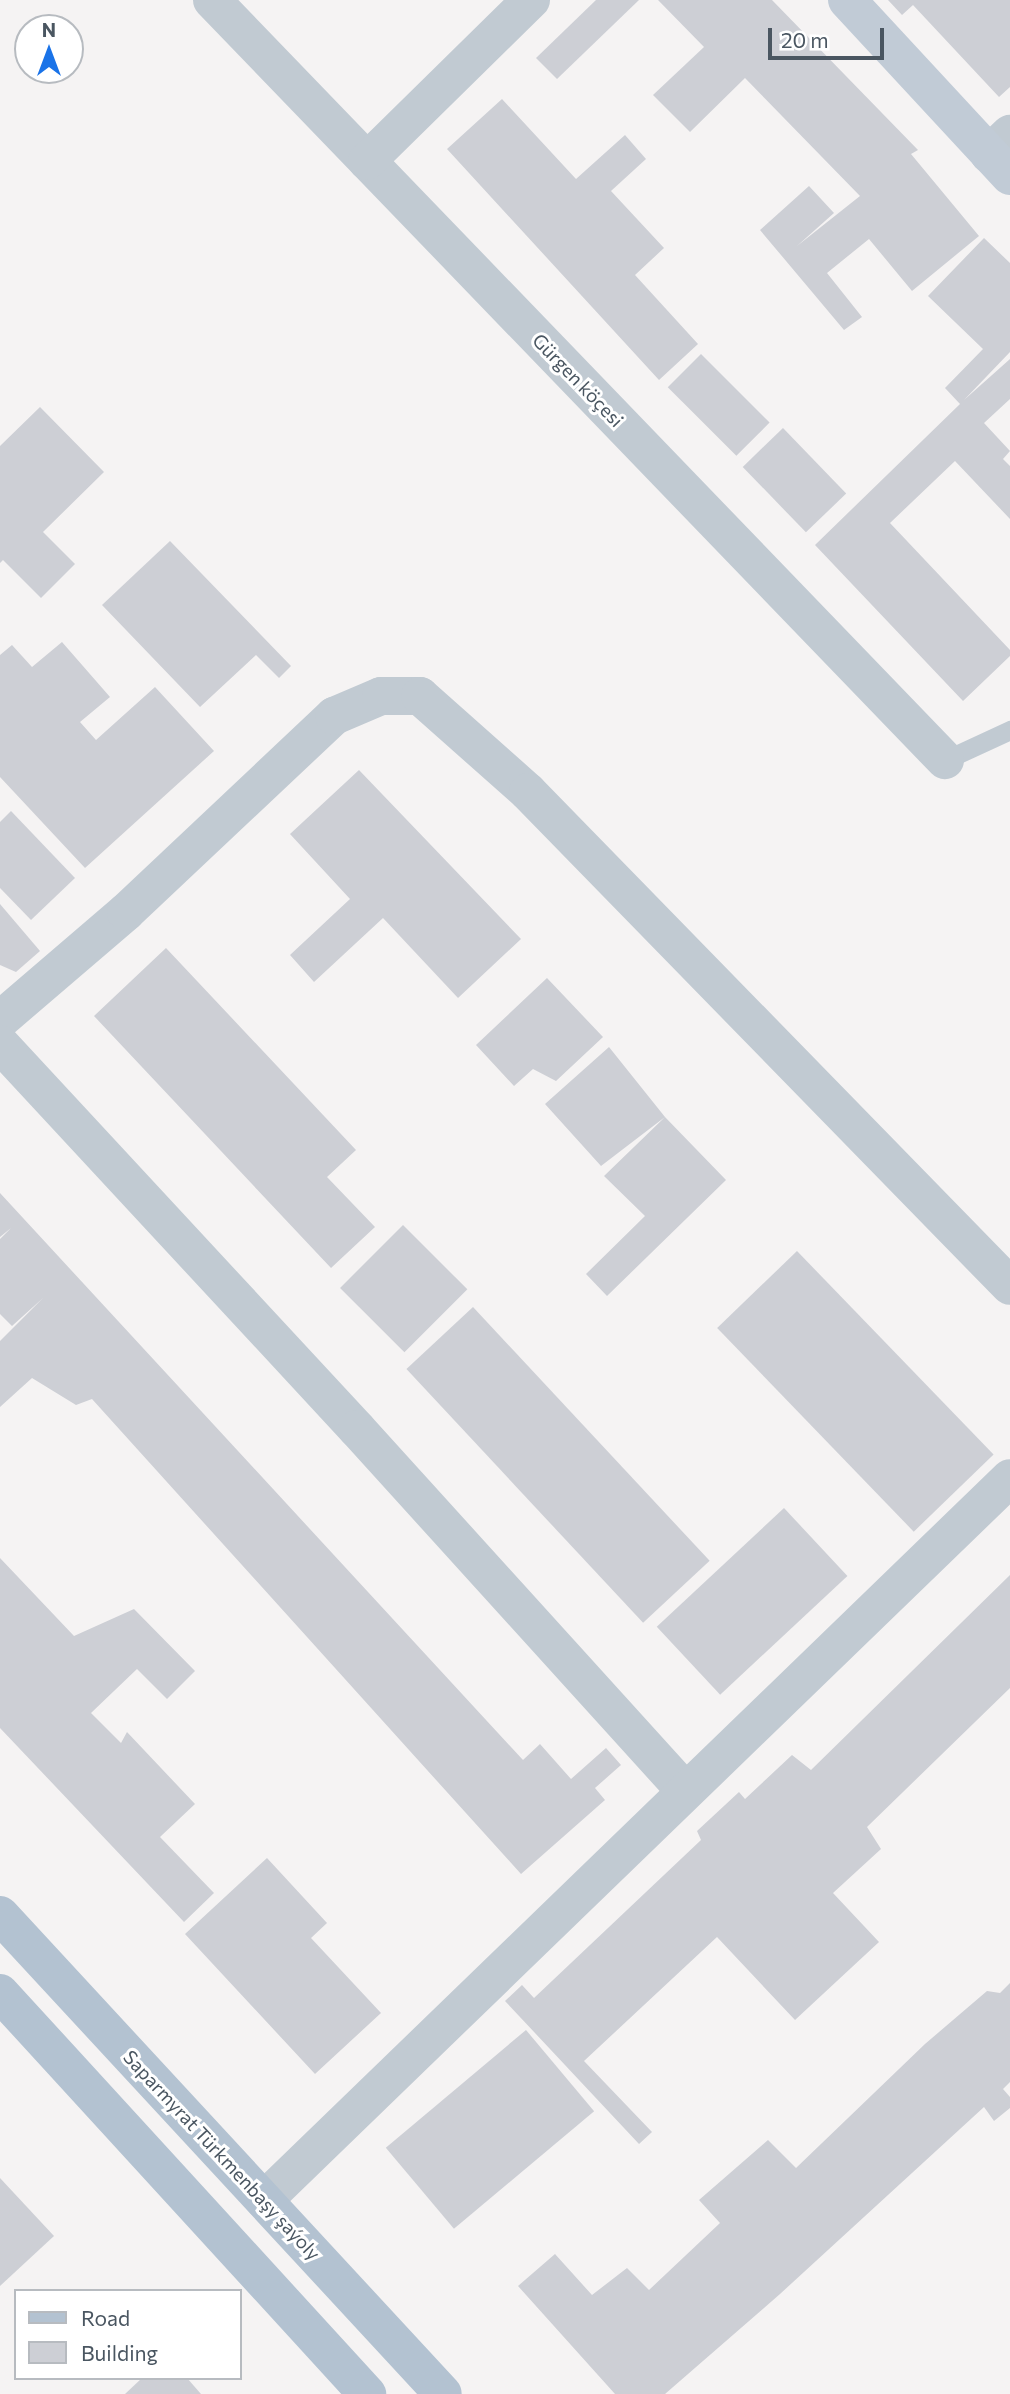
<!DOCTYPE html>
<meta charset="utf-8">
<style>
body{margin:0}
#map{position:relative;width:1010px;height:2394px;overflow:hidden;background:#f5f3f3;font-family:Commissioner,sans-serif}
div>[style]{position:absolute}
.building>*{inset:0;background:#cdcfd5;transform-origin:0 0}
.lane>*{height:19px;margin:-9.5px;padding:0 9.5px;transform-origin:9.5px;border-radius:9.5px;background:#c1cad2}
.street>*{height:38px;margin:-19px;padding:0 19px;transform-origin:19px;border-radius:19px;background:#c1cad2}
.secondary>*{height:38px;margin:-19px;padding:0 19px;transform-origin:19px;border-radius:19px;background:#c1cbd6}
.primary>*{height:38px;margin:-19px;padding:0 19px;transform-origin:19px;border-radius:19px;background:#b3c2d1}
span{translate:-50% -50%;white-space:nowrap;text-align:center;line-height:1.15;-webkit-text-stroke:6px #fff;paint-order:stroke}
.street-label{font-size:19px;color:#4a5661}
.legend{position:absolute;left:14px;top:2289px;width:228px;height:91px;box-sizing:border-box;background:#fff;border:2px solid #b7bbc0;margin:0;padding:9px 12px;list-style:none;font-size:21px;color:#4a5661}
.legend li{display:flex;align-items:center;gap:14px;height:35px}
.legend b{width:35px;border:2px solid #b7bbc0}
.north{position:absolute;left:14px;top:14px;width:70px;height:70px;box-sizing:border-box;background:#fff;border:2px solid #b7bbc0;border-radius:50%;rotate:0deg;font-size:19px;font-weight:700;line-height:28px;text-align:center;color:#4a5661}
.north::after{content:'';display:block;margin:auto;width:24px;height:32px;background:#1a73e8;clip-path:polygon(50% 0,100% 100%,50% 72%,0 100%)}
.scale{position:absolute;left:768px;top:28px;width:116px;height:32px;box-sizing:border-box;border:4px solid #4a5661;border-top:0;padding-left:9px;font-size:21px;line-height:24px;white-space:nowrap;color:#4a5661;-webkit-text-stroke:5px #fff;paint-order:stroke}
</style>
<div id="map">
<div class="building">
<i style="clip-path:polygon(596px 0,639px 0,557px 79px,536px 58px)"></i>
<i style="clip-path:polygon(658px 0,772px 0,918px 150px,911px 154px,979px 236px,912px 291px,869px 239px,827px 273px,862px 317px,844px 330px,760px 230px,809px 186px,834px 213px,797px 246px,860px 196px,745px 78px,690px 132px,653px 95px,704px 47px)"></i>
<i style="clip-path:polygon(888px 0,1010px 0,1010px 87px,999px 97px,913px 5px,902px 15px)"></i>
<i style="clip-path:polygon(502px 99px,576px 179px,625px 135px,646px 159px,611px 191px,664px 248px,635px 275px,698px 344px,659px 380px,447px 149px)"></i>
<i style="clip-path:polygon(984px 238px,1010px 263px,1010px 352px,964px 400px,1010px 359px,1010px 399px,984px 423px,1010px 451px,1003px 459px,1010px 466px,1010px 519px,955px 461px,890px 523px,1010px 650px,1010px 656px,963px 701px,815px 545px,960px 404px,945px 388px,983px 349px,928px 296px)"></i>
<i style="left:701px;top:354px;width:97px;height:47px;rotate:45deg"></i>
<i style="clip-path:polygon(40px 407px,104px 472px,43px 532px,75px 564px,41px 598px,3px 560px,0 563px,0 446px)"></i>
<i style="left:783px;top:428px;width:91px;height:56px;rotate:46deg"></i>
<i style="clip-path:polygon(170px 541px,291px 666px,279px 678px,256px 655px,200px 707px,102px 605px)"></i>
<i style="clip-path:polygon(62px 642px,110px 697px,80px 722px,96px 740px,155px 687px,214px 751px,85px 868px,0 777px,0 655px,12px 645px,32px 667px)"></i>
<i style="clip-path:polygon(359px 770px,521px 939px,458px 998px,383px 918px,314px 982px,290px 955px,350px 899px,290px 834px)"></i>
<i style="clip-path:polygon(11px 811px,75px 878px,31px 920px,0 888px,0 822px)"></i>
<i style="clip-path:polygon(0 904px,40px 951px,16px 972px,0 965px)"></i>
<i style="clip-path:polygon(166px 948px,356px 1150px,327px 1177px,375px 1227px,331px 1268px,94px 1016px)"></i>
<i style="clip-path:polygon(547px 978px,603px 1037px,556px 1081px,533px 1069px,514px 1086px,476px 1045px)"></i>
<i style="clip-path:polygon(609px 1047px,665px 1117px,726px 1180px,607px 1296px,586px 1274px,645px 1216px,604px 1176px,665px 1117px,601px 1166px,545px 1104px)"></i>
<i style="clip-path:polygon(0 1193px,523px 1760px,540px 1744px,571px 1779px,606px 1748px,621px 1765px,595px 1788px,605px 1800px,521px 1874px,92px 1399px,76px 1405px,32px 1378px,0 1407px,0 1341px,43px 1298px,12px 1326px,0 1314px,0 1239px,11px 1228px,0 1237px)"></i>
<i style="left:403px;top:1225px;width:91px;height:89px;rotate:45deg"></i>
<i style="left:797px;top:1251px;width:283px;height:111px;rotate:46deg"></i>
<i style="left:473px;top:1307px;width:347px;height:91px;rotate:47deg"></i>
<i style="left:784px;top:1508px;width:93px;height:174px;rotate:47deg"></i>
<i style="clip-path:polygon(0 1558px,74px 1636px,134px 1609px,195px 1671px,167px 1699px,137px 1669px,91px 1713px,121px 1743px,127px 1732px,195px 1804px,160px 1837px,214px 1893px,184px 1922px,0 1728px)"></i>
<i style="clip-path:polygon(1010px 1575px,1010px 1688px,867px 1827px,881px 1849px,833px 1893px,879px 1942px,795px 2020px,717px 1937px,584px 2061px,652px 2132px,639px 2144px,505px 2001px,522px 1985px,534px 1998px,701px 1840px,697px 1831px,739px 1792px,745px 1799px,792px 1755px,811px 1770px)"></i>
<i style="clip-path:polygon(267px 1858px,327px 1923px,311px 1938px,381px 2013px,315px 2074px,185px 1934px)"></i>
<i style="clip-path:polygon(1010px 1983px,1010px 2082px,1003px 2089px,1010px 2097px,1010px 2108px,994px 2121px,984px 2107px,780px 2294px,665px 2394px,615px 2394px,518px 2286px,555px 2254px,592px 2295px,627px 2268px,649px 2290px,720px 2223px,699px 2200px,768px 2140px,796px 2168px,925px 2044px,987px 1991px,1000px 1993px)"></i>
<i style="left:526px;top:2030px;width:106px;height:183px;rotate:50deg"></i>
<i style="clip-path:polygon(0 2178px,54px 2236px,0 2286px)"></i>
<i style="clip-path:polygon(142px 2378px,187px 2378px,201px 2394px,125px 2394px)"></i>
</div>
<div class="lane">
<i style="left:945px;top:760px;width:72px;rotate:-24.8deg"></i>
</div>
<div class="street">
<i style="left:212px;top:0;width:1056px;rotate:46.04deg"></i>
<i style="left:989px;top:154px;width:29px;rotate:-44deg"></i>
<i style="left:367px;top:161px;width:230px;rotate:-44.5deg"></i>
<i style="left:0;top:1020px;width:166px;rotate:-40.6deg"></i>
<i style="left:126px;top:912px;width:286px;rotate:-43.3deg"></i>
<i style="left:334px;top:716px;width:51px;rotate:-23.1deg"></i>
<i style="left:381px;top:696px;width:39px"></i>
<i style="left:420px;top:696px;width:144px;rotate:41.6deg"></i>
<i style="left:528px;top:792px;width:690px;rotate:45.7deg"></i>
<i style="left:0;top:1044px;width:525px;rotate:47.16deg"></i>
<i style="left:357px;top:1429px;width:487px;rotate:47.8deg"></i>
<i style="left:264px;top:2200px;width:1038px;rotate:-44.06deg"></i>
</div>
<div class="secondary">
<i style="left:847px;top:0;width:240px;rotate:47.2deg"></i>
</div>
<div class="primary">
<i style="left:0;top:1915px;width:652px;rotate:47.24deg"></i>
<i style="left:0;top:1993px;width:544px;rotate:47.53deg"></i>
</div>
<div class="street-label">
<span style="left:578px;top:380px;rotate:46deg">Gürgen köçesi</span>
<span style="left:222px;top:2155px;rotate:47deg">Saparmyrat Türkmenbaşy şaýoly</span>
</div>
<ul class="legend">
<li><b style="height:9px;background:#b3c2d1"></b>Road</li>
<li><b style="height:19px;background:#cdcfd5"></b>Building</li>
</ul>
<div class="north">N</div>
<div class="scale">20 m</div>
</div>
